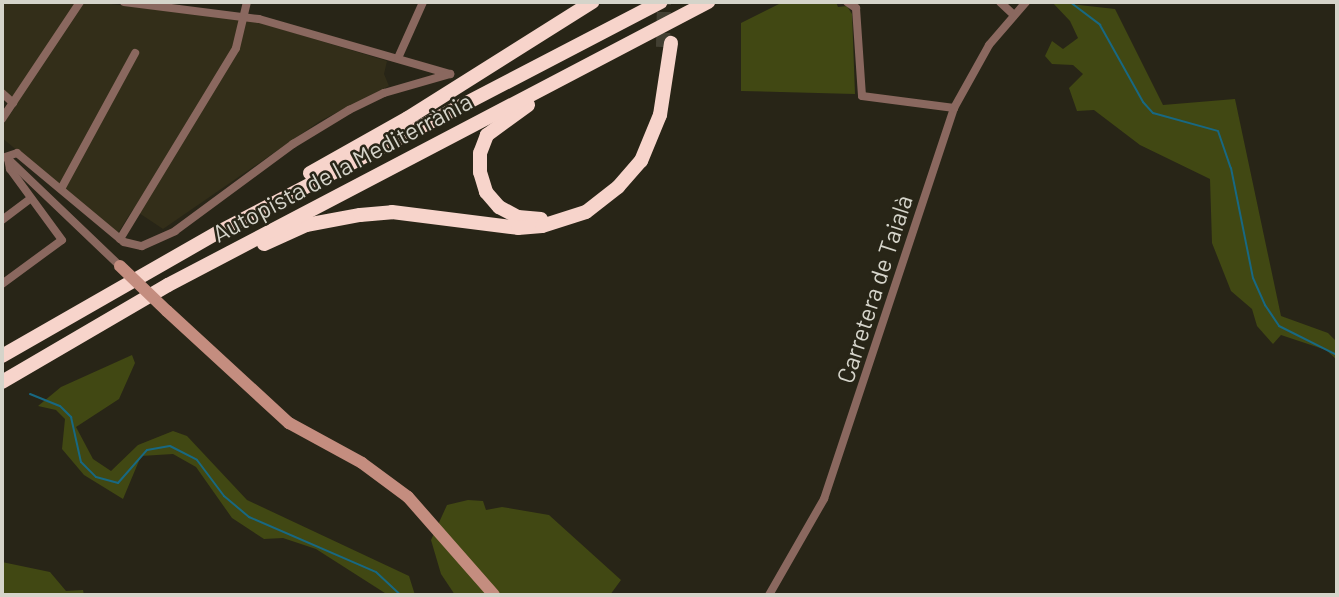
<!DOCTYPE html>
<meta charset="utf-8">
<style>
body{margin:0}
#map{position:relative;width:1339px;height:597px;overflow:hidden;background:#282517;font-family:Barlow,sans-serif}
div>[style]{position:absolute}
.built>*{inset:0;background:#332e19}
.green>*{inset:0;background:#414813}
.stream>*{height:2px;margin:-1px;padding:0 1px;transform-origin:1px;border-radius:1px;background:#186882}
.highway-tunnel>*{height:14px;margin-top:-7px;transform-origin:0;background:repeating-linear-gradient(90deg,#423f32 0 14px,transparent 0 21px)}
.street>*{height:8px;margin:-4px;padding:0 4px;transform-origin:4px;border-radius:4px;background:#8a685f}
.secondary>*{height:12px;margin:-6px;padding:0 6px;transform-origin:6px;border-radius:6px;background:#c48d7f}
.highway>*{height:14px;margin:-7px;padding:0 7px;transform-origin:7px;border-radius:7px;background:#f7d4cb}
.secondary-bridge>*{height:12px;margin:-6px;padding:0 6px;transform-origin:6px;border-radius:6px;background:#c48d7f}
span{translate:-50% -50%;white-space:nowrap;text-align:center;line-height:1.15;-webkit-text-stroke:5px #282517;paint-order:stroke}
.street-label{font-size:24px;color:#d5d4ca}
.frame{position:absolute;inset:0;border:4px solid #d5d4ca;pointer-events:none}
</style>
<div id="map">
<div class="built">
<i style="clip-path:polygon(2px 2px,95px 2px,258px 22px,387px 61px,384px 74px,389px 86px,320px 121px,163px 229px,133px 209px,118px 233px,2px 138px,2px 126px,18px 103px,2px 88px)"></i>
</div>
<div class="green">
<i style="clip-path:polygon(783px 2px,836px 2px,838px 7px,847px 6px,852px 14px,855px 94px,741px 91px,741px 23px)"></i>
<i style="clip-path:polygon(1052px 2px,1115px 9px,1163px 105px,1235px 99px,1281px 316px,1328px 333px,1337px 342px,1337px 360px,1326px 350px,1281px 335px,1273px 344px,1257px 326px,1252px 309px,1231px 291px,1212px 243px,1210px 179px,1140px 145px,1094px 110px,1077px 111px,1069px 88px,1083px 74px,1073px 65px,1052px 64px,1045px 56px,1052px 41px,1063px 49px,1078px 38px,1070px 21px)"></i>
<i style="clip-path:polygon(132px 355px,135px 363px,119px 399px,76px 427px,93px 459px,111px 471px,138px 445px,173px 431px,187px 436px,247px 500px,409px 576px,415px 595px,388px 595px,316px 549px,283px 538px,264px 539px,232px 518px,196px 467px,173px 454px,141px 456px,123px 499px,84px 475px,62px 449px,65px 419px,56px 410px,38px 406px,61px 387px)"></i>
<i style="clip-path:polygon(468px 500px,483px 501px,486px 510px,502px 507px,549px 515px,621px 580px,610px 595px,455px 595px,441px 574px,431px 540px,447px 505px)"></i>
<i style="clip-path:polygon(2px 562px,50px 572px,66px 591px,83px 590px,84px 595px,2px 595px)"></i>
</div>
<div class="stream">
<i style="left:1070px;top:2px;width:38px;rotate:37deg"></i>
<i style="left:1100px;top:25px;width:88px;rotate:60.8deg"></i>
<i style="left:1143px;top:102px;width:15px;rotate:48deg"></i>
<i style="left:1153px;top:113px;width:67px;rotate:15.5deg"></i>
<i style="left:1218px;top:131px;width:39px;rotate:71deg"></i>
<i style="left:1231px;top:168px;width:112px;rotate:78.7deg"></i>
<i style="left:1253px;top:278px;width:30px;rotate:66deg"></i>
<i style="left:1265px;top:305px;width:25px;rotate:56deg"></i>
<i style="left:1279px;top:326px;width:65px;rotate:26.6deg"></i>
<i style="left:30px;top:394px;width:32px;rotate:22deg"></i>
<i style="left:60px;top:406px;width:16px;rotate:45deg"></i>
<i style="left:71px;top:417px;width:46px;rotate:77.5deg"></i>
<i style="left:81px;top:462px;width:21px;rotate:45deg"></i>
<i style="left:96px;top:477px;width:23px;rotate:15deg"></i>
<i style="left:118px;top:483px;width:44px;rotate:-48.7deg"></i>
<i style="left:147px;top:450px;width:23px;rotate:-10deg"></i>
<i style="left:170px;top:446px;width:30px;rotate:27deg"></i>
<i style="left:197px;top:460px;width:45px;rotate:53.1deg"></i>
<i style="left:224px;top:496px;width:33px;rotate:40deg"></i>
<i style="left:249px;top:517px;width:138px;rotate:23.4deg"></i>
<i style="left:376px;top:572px;width:34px;rotate:43deg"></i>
</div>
<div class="highway-tunnel">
<i style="left:663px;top:47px;width:45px;rotate:-88.7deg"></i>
</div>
<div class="street">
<i style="left:124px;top:2px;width:136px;rotate:7.2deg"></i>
<i style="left:259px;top:19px;width:199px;rotate:16.1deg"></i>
<i style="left:847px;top:2px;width:11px;rotate:34deg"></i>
<i style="left:856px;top:8px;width:88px;rotate:86.1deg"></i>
<i style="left:862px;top:96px;width:93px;rotate:7.4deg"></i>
<i style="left:1000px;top:2px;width:19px;rotate:43deg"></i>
<i style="left:398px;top:58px;width:61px;rotate:-65.9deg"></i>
<i style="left:2px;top:93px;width:15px;rotate:42deg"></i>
<i style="left:2px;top:119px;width:141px;rotate:-56.3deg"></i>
<i style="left:2px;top:158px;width:16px;rotate:-18deg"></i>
<i style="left:17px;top:153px;width:139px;rotate:39.8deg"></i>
<i style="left:124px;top:242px;width:18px;rotate:13deg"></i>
<i style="left:142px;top:246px;width:36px;rotate:-24deg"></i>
<i style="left:175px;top:231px;width:147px;rotate:-36.4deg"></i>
<i style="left:293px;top:144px;width:66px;rotate:-31.3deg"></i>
<i style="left:349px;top:110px;width:39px;rotate:-26deg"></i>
<i style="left:384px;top:93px;width:69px;rotate:-16.1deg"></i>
<i style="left:9px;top:160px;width:153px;rotate:43.7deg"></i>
<i style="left:61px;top:189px;width:155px;rotate:-61.4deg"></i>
<i style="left:2px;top:220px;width:36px;rotate:-37deg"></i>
<i style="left:120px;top:239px;width:223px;rotate:-58.7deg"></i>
<i style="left:236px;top:48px;width:47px;rotate:-76.6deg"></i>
<i style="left:2px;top:284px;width:74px;rotate:-36.3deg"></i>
<i style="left:62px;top:240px;width:88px;rotate:-126.2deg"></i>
<i style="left:10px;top:169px;width:10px;rotate:-101deg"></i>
<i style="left:769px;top:595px;width:111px;rotate:-60.2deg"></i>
<i style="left:824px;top:499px;width:412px;rotate:-71.6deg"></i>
<i style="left:954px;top:108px;width:72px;rotate:-60.9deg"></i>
<i style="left:989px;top:45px;width:57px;rotate:-49.3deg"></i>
</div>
<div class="secondary">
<i style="left:167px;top:311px;width:166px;rotate:42.6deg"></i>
<i style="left:289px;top:423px;width:83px;rotate:28.7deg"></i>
<i style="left:362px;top:463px;width:57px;rotate:36.5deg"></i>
<i style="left:408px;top:497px;width:130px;rotate:48.7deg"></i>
</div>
<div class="highway">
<i style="left:528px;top:105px;width:51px;rotate:143.8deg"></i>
<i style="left:487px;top:135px;width:19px;rotate:111deg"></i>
<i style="left:480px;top:153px;width:19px;rotate:90deg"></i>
<i style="left:480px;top:172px;width:21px;rotate:73deg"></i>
<i style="left:486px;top:192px;width:20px;rotate:49deg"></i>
<i style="left:499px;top:207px;width:21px;rotate:28deg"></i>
<i style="left:518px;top:217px;width:23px;rotate:5deg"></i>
<i style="left:310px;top:173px;width:112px;rotate:-29.3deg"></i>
<i style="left:408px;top:118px;width:218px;rotate:-32.2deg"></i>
<i style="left:264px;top:244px;width:46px;rotate:-24.3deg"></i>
<i style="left:306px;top:225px;width:55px;rotate:-10.5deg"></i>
<i style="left:360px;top:215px;width:32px;rotate:-5deg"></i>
<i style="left:392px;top:212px;width:127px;rotate:7.2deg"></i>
<i style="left:518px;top:228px;width:24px;rotate:-5deg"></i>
<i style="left:542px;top:226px;width:46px;rotate:-17.7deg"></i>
<i style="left:586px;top:212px;width:41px;rotate:-38deg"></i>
<i style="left:618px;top:187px;width:35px;rotate:-49deg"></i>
<i style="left:641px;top:161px;width:50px;rotate:-67.6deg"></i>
<i style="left:660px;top:115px;width:73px;rotate:-81.3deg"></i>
<i style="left:2px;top:356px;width:248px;rotate:-29.8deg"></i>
<i style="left:217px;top:233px;width:500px;rotate:-27.5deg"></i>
<i style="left:2px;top:382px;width:192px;rotate:-30.3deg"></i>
<i style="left:168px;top:285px;width:610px;rotate:-27.66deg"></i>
</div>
<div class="secondary-bridge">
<i style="left:120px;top:266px;width:65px;rotate:43.8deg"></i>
</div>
<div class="street-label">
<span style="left:342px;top:167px;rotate:-28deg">Autopista de la Mediterrània</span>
<span style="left:874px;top:289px;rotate:-72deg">Carretera de Taialà</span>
</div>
<div class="frame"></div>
</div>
